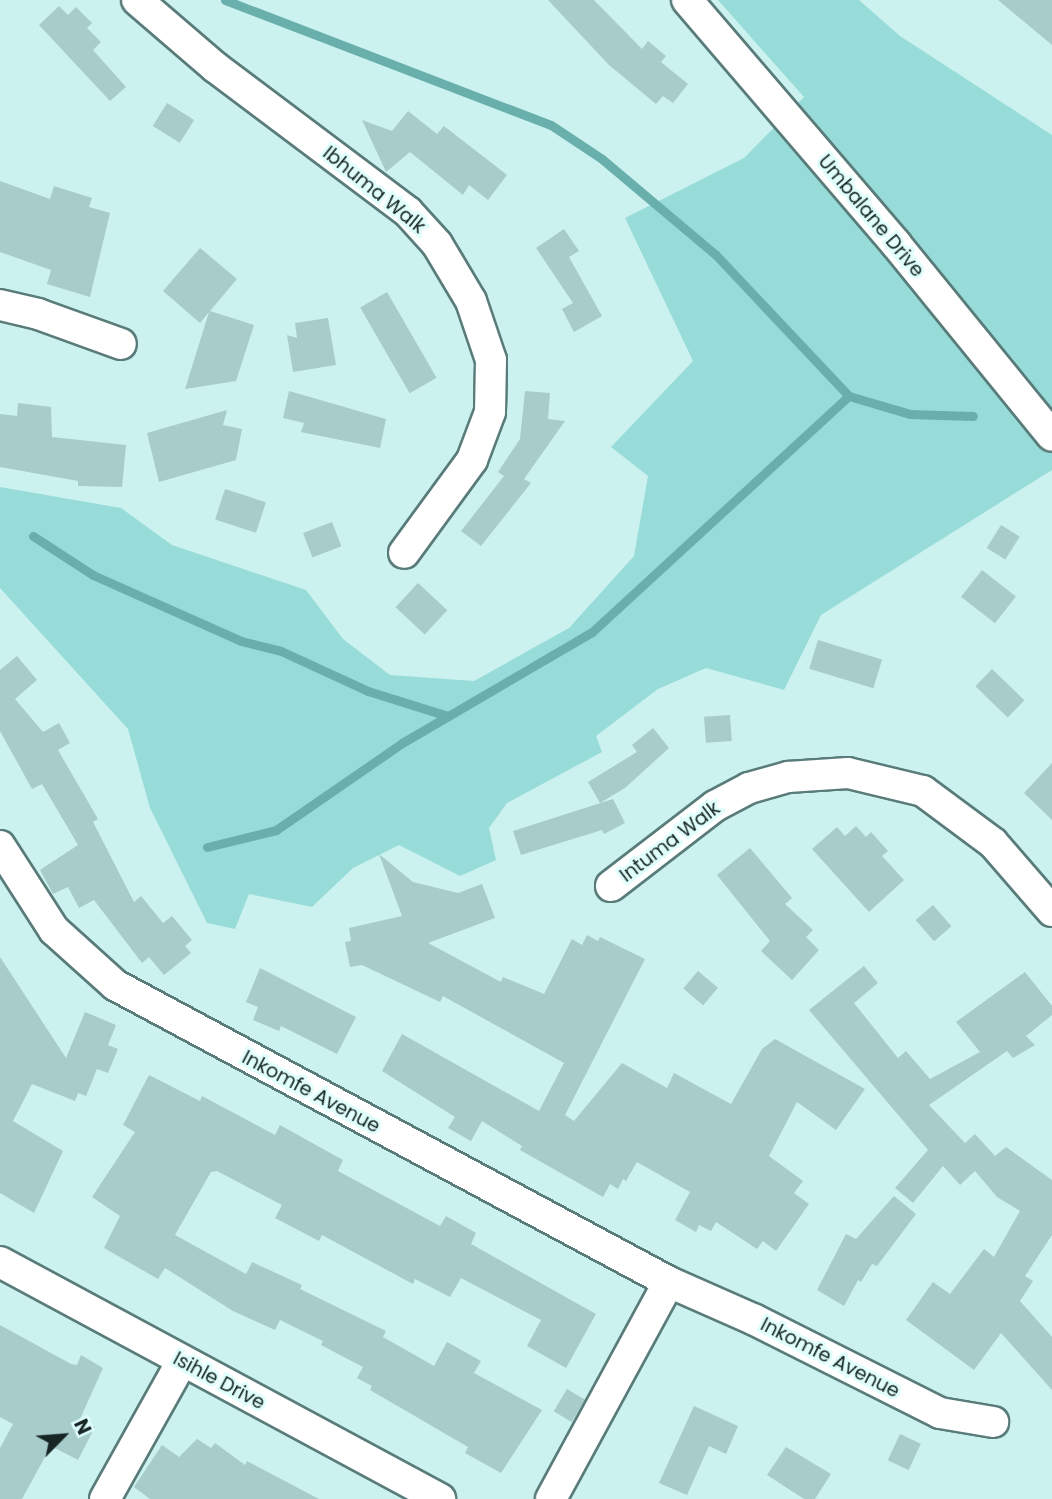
<!DOCTYPE html>
<style>
body{margin:0}
#map{position:relative;width:1052px;height:1499px;overflow:hidden;background:#ccf2f0;font-family:Poppins,sans-serif}
div>[style]{position:absolute}
.green>*{inset:0;background:#98dcd9}
.stream>*{height:9px;margin:-4.5px;padding:0 4.5px;transform-origin:4.5px;border-radius:4.5px;background:#69b0ad}
.building>*{inset:0;background:#a7ccca;transform-origin:0 0}
.roads{filter:drop-shadow(2px 0 #597c7a) drop-shadow(-2px 0 #597c7a) drop-shadow(0 2px #597c7a) drop-shadow(0 -2px #597c7a)}
.minor>*{height:30px;margin:-15px;padding:0 15px;transform-origin:15px;border-radius:15px;background:#fff}
span{translate:-50% -50%;white-space:nowrap;text-align:center;line-height:1.15;-webkit-text-stroke:6px #dffefc;paint-order:stroke}
.street-label{font-size:19px;color:#172625}
.north{position:absolute;left:28px;top:1401px;width:70px;height:70px;-webkit-text-stroke:5px #dffefc;paint-order:stroke;rotate:65deg;font-size:19px;font-weight:700;line-height:28px;text-align:center;color:#172625}
.north::after{content:'';display:block;margin:auto;width:24px;height:32px;background:#172625;clip-path:polygon(50% 0,100% 100%,50% 72%,0 100%)}
</style>
<div id="map">
<div class="green">
<i style="clip-path:polygon(718px 0,859px 0,900px 36px,1052px 135px,1052px 470px,821px 615px,784px 690px,706px 668px,658px 689px,596px 736px,602px 752px,507px 803px,489px 828px,496px 860px,460px 876px,399px 845px,353px 868px,312px 907px,249px 894px,235px 929px,207px 923px,150px 808px,128px 729px,0 588px,0 487px,121px 508px,172px 545px,306px 590px,343px 639px,390px 675px,474px 681px,569px 628px,634px 556px,648px 476px,611px 447px,693px 361px,625px 218px,744px 158px,804px 97px)"></i>
</div>
<div class="stream">
<i style="left:225px;top:0;width:349px;rotate:21deg"></i>
<i style="left:551px;top:125px;width:61px;rotate:33.7deg"></i>
<i style="left:602px;top:159px;width:148px;rotate:40.1deg"></i>
<i style="left:715px;top:254px;width:195px;rotate:46.7deg"></i>
<i style="left:849px;top:396px;width:64px;rotate:16.4deg"></i>
<i style="left:910px;top:414px;width:63px;rotate:1.8deg"></i>
<i style="left:33px;top:536px;width:72px;rotate:33deg"></i>
<i style="left:93px;top:575px;width:162px;rotate:24deg"></i>
<i style="left:241px;top:641px;width:41px;rotate:14deg"></i>
<i style="left:281px;top:651px;width:96px;rotate:24.7deg"></i>
<i style="left:368px;top:691px;width:84px;rotate:17.4deg"></i>
<i style="left:207px;top:847px;width:71px;rotate:-13.8deg"></i>
<i style="left:276px;top:830px;width:153px;rotate:-34.6deg"></i>
<i style="left:402px;top:743px;width:220px;rotate:-30.3deg"></i>
<i style="left:592px;top:632px;width:349px;rotate:-42.6deg"></i>
</div>
<div class="building">
<i style="clip-path:polygon(548px 0,594px 0,642px 49px,648px 41px,666px 56px,661px 62px,688px 84px,673px 103px,663px 96px,656px 104px,609px 65px)"></i>
<i style="clip-path:polygon(998px 0,1052px 0,1052px 45px)"></i>
<i style="clip-path:polygon(59px 6px,68px 15px,76px 7px,92px 23px,87px 28px,101px 42px,93px 50px,126px 87px,110px 101px,39px 25px)"></i>
<i style="left:167px;top:103px;width:32px;height:27px;rotate:32deg"></i>
<i style="clip-path:polygon(408px 111px,437px 134px,444px 126px,507px 175px,488px 200px,469px 185px,463px 195px,410px 152px,386px 172px,362px 120px,392px 131px)"></i>
<i style="clip-path:polygon(0 181px,50px 199px,54px 186px,92px 198px,89px 207px,110px 213px,90px 297px,47px 284px,51px 270px,0 252px)"></i>
<i style="clip-path:polygon(564px 229px,579px 251px,569px 257px,602px 316px,574px 332px,562px 309px,573px 303px,536px 248px)"></i>
<i style="clip-path:polygon(200px 248px,237px 279px,210px 311px,254px 325px,236px 381px,185px 389px,209px 312px,200px 323px,163px 291px)"></i>
<i style="left:387px;top:292px;width:99px;height:31px;rotate:60deg"></i>
<i style="clip-path:polygon(328px 318px,336px 365px,293px 372px,287px 335px,297px 338px,295px 323px)"></i>
<i style="clip-path:polygon(289px 391px,386px 419px,380px 448px,301px 432px,304px 423px,283px 418px)"></i>
<i style="clip-path:polygon(525px 391px,550px 393px,548px 419px,565px 421px,524px 479px,531px 483px,481px 546px,461px 531px,504px 476px,498px 472px,520px 439px)"></i>
<i style="clip-path:polygon(18px 403px,51px 407px,52px 437px,126px 445px,122px 487px,78px 486px,78px 481px,0 467px,0 414px,17px 416px)"></i>
<i style="clip-path:polygon(227px 410px,223px 425px,242px 429px,236px 460px,159px 482px,147px 433px)"></i>
<i style="left:225px;top:489px;width:43px;height:32px;rotate:18deg"></i>
<i style="left:332px;top:522px;width:26px;height:31px;rotate:69deg"></i>
<i style="left:1001px;top:525px;width:22px;height:27px;rotate:32deg"></i>
<i style="left:982px;top:570px;width:43px;height:34px;rotate:38deg"></i>
<i style="left:418px;top:583px;width:40px;height:33px;rotate:43deg"></i>
<i style="left:818px;top:640px;width:67px;height:30px;rotate:17deg"></i>
<i style="clip-path:polygon(17px 656px,37px 680px,15px 699px,43px 732px,59px 723px,70px 743px,58px 750px,98px 819px,93px 822px,134px 902px,141px 896px,163px 923px,172px 916px,192px 940px,185px 946px,191px 953px,164px 975px,149px 957px,142px 963px,94px 900px,79px 908px,68px 887px,53px 894px,40px 870px,78px 845px,42px 784px,32px 789px,0 731px,0 670px)"></i>
<i style="left:992px;top:669px;width:45px;height:24px;rotate:44deg"></i>
<i style="left:730px;top:715px;width:26px;height:26px;rotate:86deg"></i>
<i style="clip-path:polygon(653px 728px,669px 748px,625px 788px,600px 803px,588px 782px,637px 752px,632px 745px)"></i>
<i style="clip-path:polygon(1052px 763px,1052px 820px,1024px 793px)"></i>
<i style="clip-path:polygon(613px 799px,625px 823px,604px 834px,602px 830px,521px 855px,513px 831px)"></i>
<i style="clip-path:polygon(856px 826px,866px 837px,871px 832px,888px 851px,882px 856px,904px 880px,869px 912px,812px 849px,837px 827px,845px 836px)"></i>
<i style="clip-path:polygon(750px 848px,792px 898px,785px 904px,813px 930px,806px 937px,819px 950px,792px 980px,761px 951px,770px 941px,717px 875px)"></i>
<i style="clip-path:polygon(379px 854px,413px 882px,458px 893px,482px 884px,495px 918px,428px 943px,501px 982px,503px 977px,544px 994px,572px 939px,582px 945px,587px 935px,598px 941px,600px 937px,645px 959px,565px 1115px,574px 1121px,622px 1063px,667px 1088px,674px 1073px,731px 1104px,762px 1049px,775px 1039px,865px 1089px,836px 1130px,797px 1102px,769px 1156px,803px 1181px,794px 1193px,809px 1204px,776px 1251px,763px 1241px,757px 1249px,716px 1222px,711px 1231px,699px 1225px,696px 1232px,675px 1220px,690px 1192px,637px 1162px,626px 1181px,623px 1179px,618px 1189px,610px 1184px,603px 1197px,520px 1150px,522px 1146px,482px 1121px,471px 1141px,448px 1128px,455px 1117px,382px 1071px,402px 1034px,539px 1111px,564px 1063px,443px 996px,440px 1002px,362px 965px,350px 967px,345px 942px,351px 941px,349px 928px,402px 916px)"></i>
<i style="left:933px;top:905px;width:28px;height:23px;rotate:49deg"></i>
<i style="clip-path:polygon(0 957px,66px 1058px,85px 1012px,116px 1025px,108px 1045px,118px 1049px,108px 1073px,97px 1069px,86px 1096px,78px 1093px,75px 1101px,32px 1084px,13px 1121px,63px 1151px,34px 1213px,0 1193px)"></i>
<i style="clip-path:polygon(864px 966px,878px 983px,854px 1003px,898px 1058px,906px 1051px,930px 1079px,980px 1052px,956px 1022px,1025px 972px,1052px 1006px,1052px 1015px,1026px 1036px,1035px 1045px,1013px 1058px,1007px 1051px,929px 1105px,965px 1143px,975px 1134px,995px 1156px,1006px 1147px,1052px 1180px,1052px 1235px,1025px 1276px,1033px 1281px,1020px 1301px,1052px 1337px,1052px 1390px,1001px 1333px,974px 1370px,906px 1320px,933px 1282px,950px 1294px,984px 1249px,994px 1257px,1020px 1211px,997px 1197px,975px 1171px,960px 1185px,943px 1166px,913px 1203px,895px 1188px,928px 1150px,809px 1010px)"></i>
<i style="clip-path:polygon(260px 968px,356px 1017px,337px 1054px,281px 1026px,279px 1031px,253px 1020px,258px 1007px,246px 1002px)"></i>
<i style="left:698px;top:971px;width:26px;height:23px;rotate:40deg"></i>
<i style="clip-path:polygon(149px 1075px,200px 1101px,202px 1096px,275px 1135px,280px 1125px,343px 1160px,338px 1171px,440px 1226px,446px 1216px,476px 1233px,471px 1244px,596px 1314px,566px 1368px,527px 1346px,541px 1320px,461px 1278px,450px 1297px,415px 1279px,413px 1284px,322px 1235px,319px 1241px,275px 1218px,282px 1205px,217px 1171px,211px 1172px,175px 1235px,246px 1274px,252px 1262px,302px 1285px,300px 1289px,386px 1331px,383px 1337px,434px 1366px,447px 1342px,481px 1361px,474px 1373px,542px 1410px,501px 1473px,465px 1453px,468px 1447px,370px 1390px,372px 1386px,357px 1378px,363px 1367px,321px 1345px,323px 1341px,280px 1320px,275px 1330px,233px 1311px,165px 1268px,158px 1279px,104px 1248px,120px 1216px,92px 1197px,135px 1132px,123px 1125px)"></i>
<i style="clip-path:polygon(894px 1196px,916px 1214px,877px 1266px,872px 1264px,861px 1282px,858px 1280px,844px 1306px,817px 1290px,846px 1234px,856px 1239px)"></i>
<i style="clip-path:polygon(0 1325px,71px 1364px,77px 1365px,81px 1355px,103px 1368px,80px 1419px,95px 1427px,78px 1460px,51px 1446px,22px 1499px,0 1499px,0 1448px,13px 1424px,0 1417px)"></i>
<i style="left:567px;top:1389px;width:21px;height:26px;rotate:31deg"></i>
<i style="clip-path:polygon(694px 1406px,738px 1426px,726px 1454px,709px 1446px,687px 1495px,659px 1483px)"></i>
<i style="left:900px;top:1434px;width:23px;height:29px;rotate:25deg"></i>
<i style="clip-path:polygon(197px 1439px,211px 1448px,215px 1443px,245px 1465px,247px 1461px,319px 1499px,150px 1499px,134px 1487px,162px 1445px,179px 1457px)"></i>
<i style="clip-path:polygon(786px 1447px,831px 1474px,815px 1499px,804px 1499px,767px 1475px)"></i>
</div>
<div class="roads">
<div class="minor">
<i style="left:137px;top:0;width:103px;rotate:40.7deg"></i>
<i style="left:215px;top:67px;width:241px;rotate:36.9deg"></i>
<i style="left:408px;top:212px;width:43px;rotate:47.8deg"></i>
<i style="left:437px;top:244px;width:66px;rotate:59.2deg"></i>
<i style="left:471px;top:301px;width:62px;rotate:71.3deg"></i>
<i style="left:491px;top:360px;width:52px;rotate:91.1deg"></i>
<i style="left:490px;top:412px;width:51px;rotate:110.6deg"></i>
<i style="left:472px;top:460px;width:115px;rotate:126.2deg"></i>
<i style="left:687px;top:0;width:321px;rotate:49.4deg"></i>
<i style="left:896px;top:244px;width:247px;rotate:50.9deg"></i>
<i style="left:0;top:305px;width:39px;rotate:13deg"></i>
<i style="left:38px;top:314px;width:88px;rotate:19.9deg"></i>
<i style="left:0;top:846px;width:100px;rotate:57.3deg"></i>
<i style="left:54px;top:930px;width:82px;rotate:42deg"></i>
<i style="left:115px;top:985px;width:629px;rotate:28.2deg"></i>
<i style="left:669px;top:1282px;width:92px;rotate:23.8deg"></i>
<i style="left:753px;top:1319px;width:209px;rotate:26.7deg"></i>
<i style="left:940px;top:1413px;width:54px;rotate:9.6deg"></i>
<i style="left:611px;top:886px;width:131px;rotate:-37.6deg"></i>
<i style="left:715px;top:806px;width:38px;rotate:-28deg"></i>
<i style="left:749px;top:788px;width:41px;rotate:-15.8deg"></i>
<i style="left:788px;top:777px;width:60px;rotate:-3.8deg"></i>
<i style="left:848px;top:773px;width:77px;rotate:13.5deg"></i>
<i style="left:923px;top:791px;width:87px;rotate:36.6deg"></i>
<i style="left:993px;top:843px;width:90px;rotate:49.1deg"></i>
<i style="left:0;top:1262px;width:500px;rotate:28.3deg"></i>
<i style="left:105px;top:1499px;width:158px;rotate:-60.8deg"></i>
<i style="left:551px;top:1499px;width:247px;rotate:-61.5deg"></i>
</div>
</div>
<div class="street-label">
<span style="left:374px;top:190px;rotate:39deg">Ibhuma Walk</span>
<span style="left:871px;top:216px;rotate:50deg">Umbalane Drive</span>
<span style="left:670px;top:842px;rotate:-37deg">Intuma Walk</span>
<span style="left:311px;top:1092px;rotate:28deg">Inkomfe Avenue</span>
<span style="left:830px;top:1358px;rotate:27deg">Inkomfe Avenue</span>
<span style="left:219px;top:1381px;rotate:28deg">Isihle Drive</span>
</div>
<div class="north">N</div>
</div>
